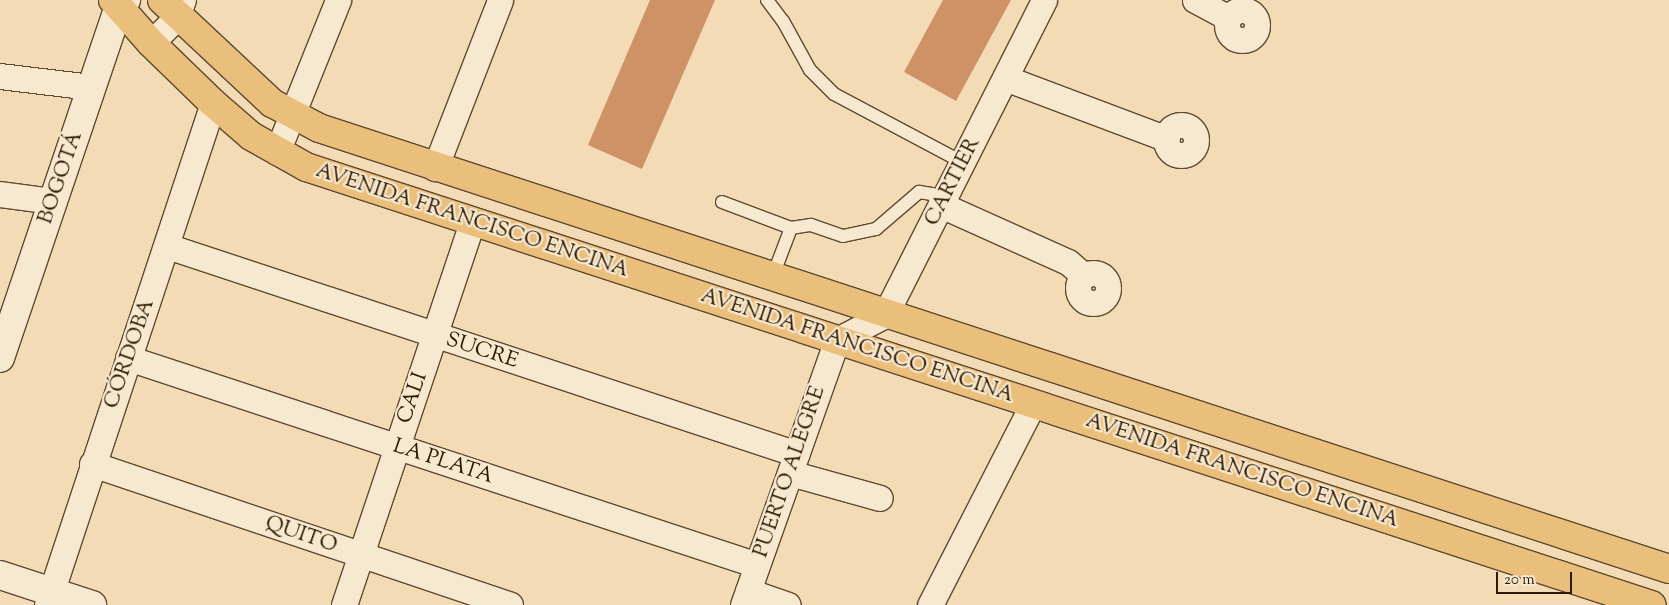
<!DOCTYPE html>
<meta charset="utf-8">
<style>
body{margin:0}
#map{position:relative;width:1669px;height:605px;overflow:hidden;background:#f3dbb6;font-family:"Sorts Mill Goudy",serif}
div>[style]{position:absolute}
.building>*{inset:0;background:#cf9267}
.roads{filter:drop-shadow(1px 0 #5f4a30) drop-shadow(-1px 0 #5f4a30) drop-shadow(0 1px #5f4a30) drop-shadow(0 -1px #5f4a30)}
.lane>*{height:12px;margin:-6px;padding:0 6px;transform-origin:6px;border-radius:6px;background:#f7e8d0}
.street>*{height:25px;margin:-12.5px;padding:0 12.5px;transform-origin:12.5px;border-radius:12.5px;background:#f7e8d0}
.street>.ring{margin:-12.5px;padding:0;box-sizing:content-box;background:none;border:25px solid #f7e8d0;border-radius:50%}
.secondary>*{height:28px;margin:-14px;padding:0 14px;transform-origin:14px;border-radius:14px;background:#f7e8d0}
.primary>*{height:28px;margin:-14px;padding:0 14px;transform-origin:14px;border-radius:14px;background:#eabe7b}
span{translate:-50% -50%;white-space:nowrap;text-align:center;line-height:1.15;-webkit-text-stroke:4.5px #f7e8d0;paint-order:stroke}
.street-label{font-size:21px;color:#2e1a04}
.scale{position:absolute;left:1496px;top:572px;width:76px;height:22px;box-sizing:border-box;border:2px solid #2e1a04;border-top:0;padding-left:6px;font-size:15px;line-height:18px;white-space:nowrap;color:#2e1a04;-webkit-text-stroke:4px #f7e8d0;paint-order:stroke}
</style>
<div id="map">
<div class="building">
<i style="clip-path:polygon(650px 0,715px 0,642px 169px,588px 145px)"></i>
<i style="clip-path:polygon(943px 0,1011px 0,956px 101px,904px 72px)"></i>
</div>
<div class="roads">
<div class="lane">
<i style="left:767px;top:0;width:26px;rotate:53deg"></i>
<i style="left:783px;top:21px;width:56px;rotate:61.1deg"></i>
<i style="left:810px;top:70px;width:34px;rotate:45deg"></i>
<i style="left:834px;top:94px;width:145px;rotate:28deg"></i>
<i style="left:722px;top:202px;width:74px;rotate:20.6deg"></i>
<i style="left:791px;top:228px;width:53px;rotate:110.8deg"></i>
<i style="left:791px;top:228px;width:20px;rotate:-9deg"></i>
<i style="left:811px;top:225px;width:34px;rotate:19deg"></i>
<i style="left:843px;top:236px;width:34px;rotate:-12deg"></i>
<i style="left:876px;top:229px;width:57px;rotate:-40.7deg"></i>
<i style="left:919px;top:192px;width:13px;rotate:9deg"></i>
<i style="left:932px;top:194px;width:14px;rotate:51deg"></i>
</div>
<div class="street">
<i style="left:1195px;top:0;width:38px;rotate:28deg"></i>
<i class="ring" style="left:1227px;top:10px;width:5px;height:5px"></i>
<i style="left:151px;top:43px;width:37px;rotate:-45deg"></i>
<i style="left:177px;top:17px;width:18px;rotate:-71deg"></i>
<i style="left:0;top:76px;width:92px;rotate:6.9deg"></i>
<i style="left:1005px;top:78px;width:173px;rotate:20.6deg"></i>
<i class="ring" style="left:1166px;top:125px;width:5px;height:5px"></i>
<i style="left:277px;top:152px;width:164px;rotate:-68.1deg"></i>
<i style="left:435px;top:168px;width:180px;rotate:-68.8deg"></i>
<i style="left:0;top:194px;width:53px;rotate:7.5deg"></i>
<i style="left:941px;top:205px;width:139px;rotate:24.2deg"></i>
<i style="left:1068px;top:262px;width:21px;rotate:41deg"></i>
<i style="left:167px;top:246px;width:663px;rotate:18.27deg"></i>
<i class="ring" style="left:1078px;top:273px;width:5px;height:5px"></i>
<i style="left:128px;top:358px;width:662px;rotate:18.22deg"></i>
<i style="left:92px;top:464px;width:441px;rotate:18.6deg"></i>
<i style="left:790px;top:473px;width:93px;rotate:15.5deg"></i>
<i style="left:748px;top:591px;width:42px;rotate:19.3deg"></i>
<i style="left:47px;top:605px;width:529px;rotate:-71.7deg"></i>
<i style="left:344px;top:605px;width:406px;rotate:-71.5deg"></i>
<i style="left:743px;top:605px;width:281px;rotate:-70.5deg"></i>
<i style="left:837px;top:340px;width:54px;rotate:-27.5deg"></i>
<i style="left:885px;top:315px;width:353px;rotate:-63.2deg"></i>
<i style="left:930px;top:605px;width:226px;rotate:-62.9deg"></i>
</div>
<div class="secondary">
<i style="left:0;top:358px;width:361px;rotate:-71.3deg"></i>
<i style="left:116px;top:16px;width:19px;rotate:-58deg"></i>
<i style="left:0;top:575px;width:97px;rotate:18.1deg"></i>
</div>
<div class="primary">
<i style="left:113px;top:0;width:57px;rotate:48.5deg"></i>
<i style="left:151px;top:43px;width:86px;rotate:44.1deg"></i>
<i style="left:213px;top:103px;width:50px;rotate:41deg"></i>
<i style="left:251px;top:136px;width:63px;rotate:29.4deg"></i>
<i style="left:306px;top:167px;width:1415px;rotate:18.03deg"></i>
<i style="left:162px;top:0;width:151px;rotate:43.1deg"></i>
<i style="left:272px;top:103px;width:53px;rotate:28deg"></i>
<i style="left:319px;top:128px;width:1420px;rotate:18.09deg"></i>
</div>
</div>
<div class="street-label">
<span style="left:61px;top:178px;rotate:-71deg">BOGOTÁ</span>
<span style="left:953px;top:182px;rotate:-63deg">CARTIER</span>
<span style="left:472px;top:221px;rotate:18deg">AVENIDA FRANCISCO ENCINA</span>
<span style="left:857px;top:346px;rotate:18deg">AVENIDA FRANCISCO ENCINA</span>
<span style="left:482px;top:351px;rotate:18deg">SUCRE</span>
<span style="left:130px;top:354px;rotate:-71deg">CÓRDOBA</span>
<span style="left:413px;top:398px;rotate:-71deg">CALI</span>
<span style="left:443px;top:462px;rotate:18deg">LA PLATA</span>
<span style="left:1242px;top:471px;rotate:18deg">AVENIDA FRANCISCO ENCINA</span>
<span style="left:790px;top:472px;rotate:-71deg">PUERTO ALEGRE</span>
<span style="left:301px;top:535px;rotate:19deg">QUITO</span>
</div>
<div class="scale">20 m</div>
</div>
